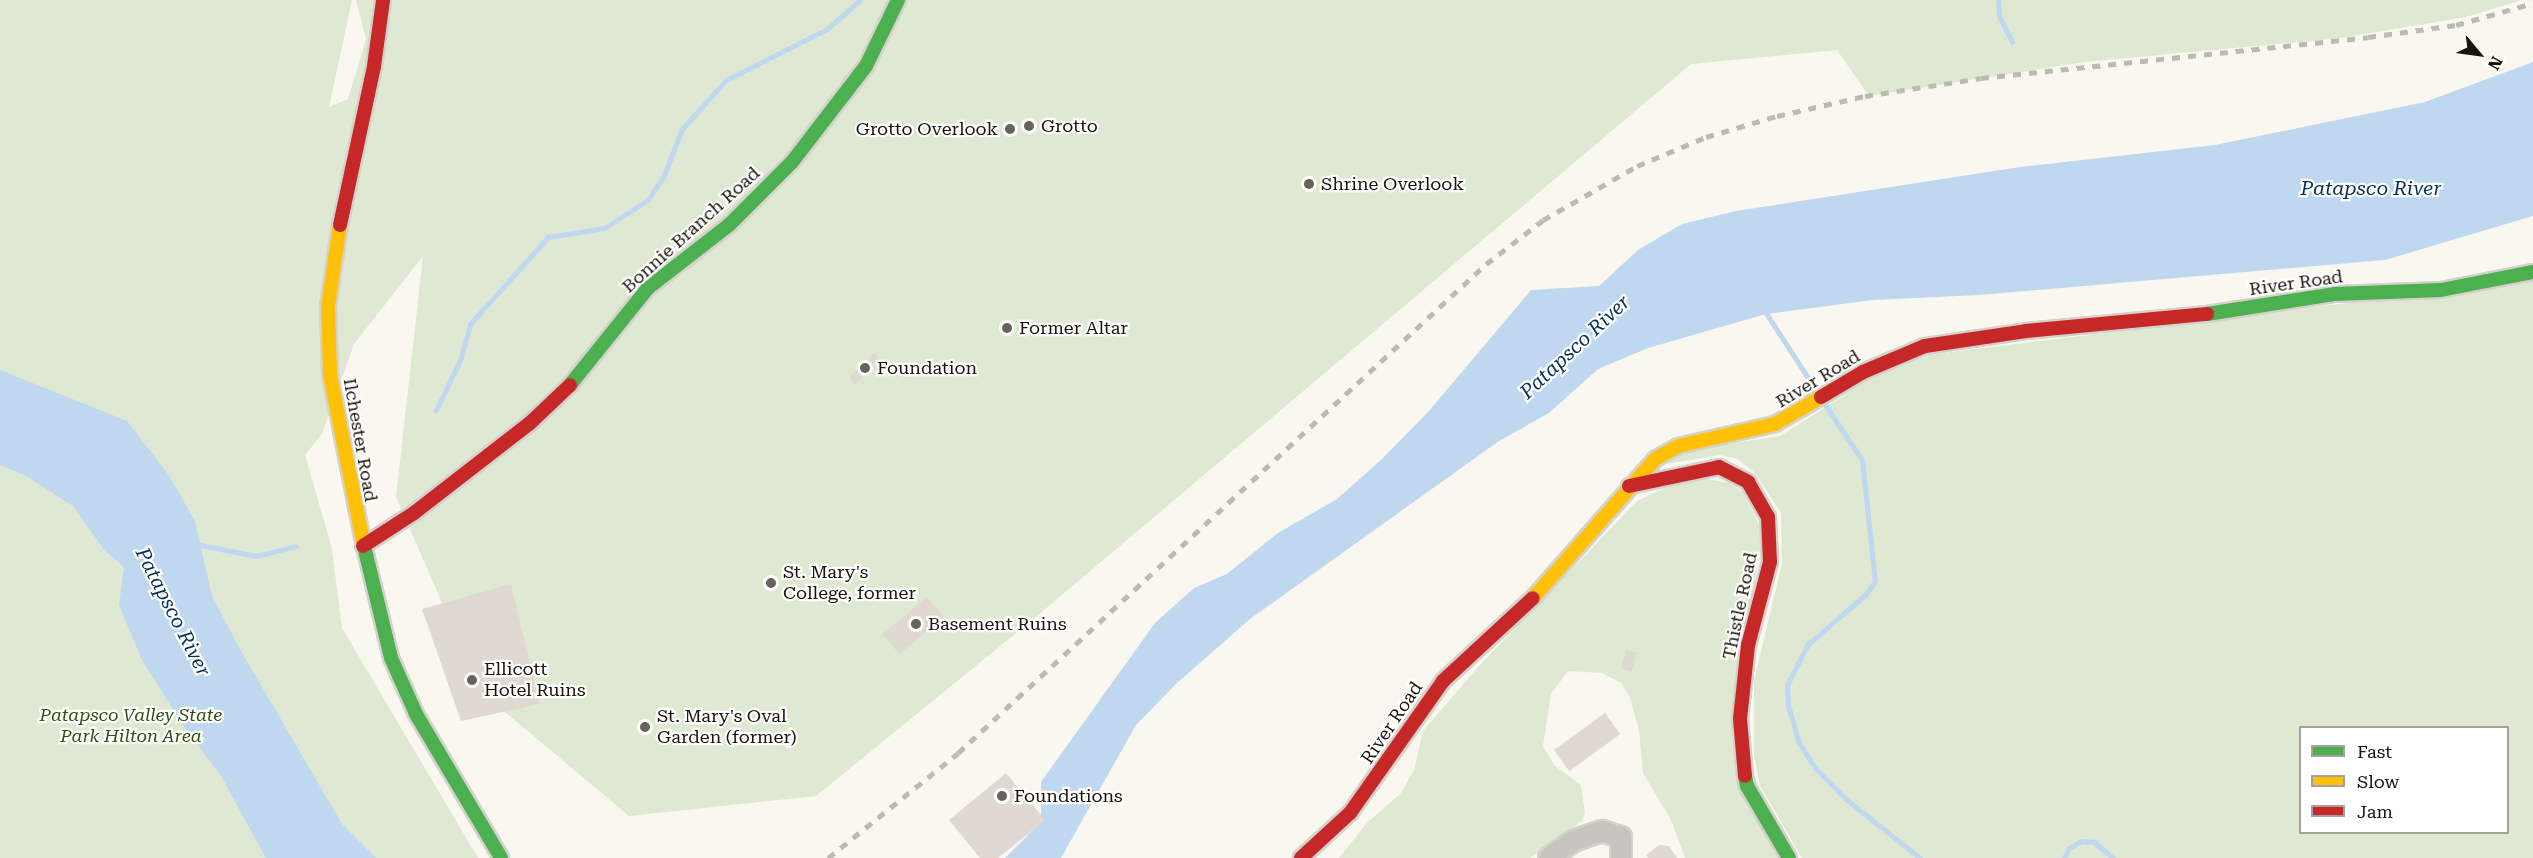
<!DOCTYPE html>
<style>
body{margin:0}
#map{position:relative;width:2533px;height:858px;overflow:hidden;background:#faf7f0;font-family:"Roboto Serif",serif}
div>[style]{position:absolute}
.green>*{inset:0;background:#dfe8d2}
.water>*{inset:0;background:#bfd7ef}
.stream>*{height:5px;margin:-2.5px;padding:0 2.5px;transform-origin:2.5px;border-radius:2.5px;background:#bfd7ef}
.building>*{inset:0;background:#e0d9d2;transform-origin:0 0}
.roads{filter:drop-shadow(2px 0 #d5d2cc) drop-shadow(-2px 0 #d5d2cc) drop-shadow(0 2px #d5d2cc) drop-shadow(0 -2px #d5d2cc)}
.street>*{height:20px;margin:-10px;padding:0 10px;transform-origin:10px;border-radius:10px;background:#c8c4c0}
.fast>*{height:14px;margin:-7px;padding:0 7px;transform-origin:7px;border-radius:7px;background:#4caf50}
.slow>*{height:14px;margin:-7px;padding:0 7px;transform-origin:7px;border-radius:7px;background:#ffc107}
.jam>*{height:14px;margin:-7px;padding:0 7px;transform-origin:7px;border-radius:7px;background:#c62828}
.rail>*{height:4.5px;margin-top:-2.25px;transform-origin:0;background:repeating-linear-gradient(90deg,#bdb9b4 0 8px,transparent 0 16px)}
.dots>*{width:16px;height:16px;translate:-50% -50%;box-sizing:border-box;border:3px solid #fff;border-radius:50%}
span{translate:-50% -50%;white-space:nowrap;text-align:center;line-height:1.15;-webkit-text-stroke:4.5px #fff;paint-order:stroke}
.poi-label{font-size:18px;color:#191309}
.left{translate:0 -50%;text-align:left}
.right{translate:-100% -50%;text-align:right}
.street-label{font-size:18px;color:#191309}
.park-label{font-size:18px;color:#324e0e;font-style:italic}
.water-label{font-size:20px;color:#083053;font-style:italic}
.legend{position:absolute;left:2299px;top:726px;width:210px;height:108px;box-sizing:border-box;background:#fff;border:2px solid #a3a19d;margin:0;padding:8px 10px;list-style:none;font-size:18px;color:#191309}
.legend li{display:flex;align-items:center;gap:12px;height:30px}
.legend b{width:30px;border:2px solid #a3a19d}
.north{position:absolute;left:2449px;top:24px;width:60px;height:60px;-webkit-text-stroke:4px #fff;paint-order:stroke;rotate:119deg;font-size:16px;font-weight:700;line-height:24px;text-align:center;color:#191309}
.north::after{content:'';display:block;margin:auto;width:21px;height:27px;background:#191309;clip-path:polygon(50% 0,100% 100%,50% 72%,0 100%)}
</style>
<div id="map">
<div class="green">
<i style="clip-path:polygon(0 0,352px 0,329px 107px,348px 99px,366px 39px,356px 0,2522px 0,2466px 17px,2341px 38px,2084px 62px,1869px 96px,1837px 50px,1691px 64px,1031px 621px,816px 796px,629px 816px,481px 692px,396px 497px,423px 256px,354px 344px,322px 434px,305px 455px,332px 549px,342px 628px,478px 858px,0 858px)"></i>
<i style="clip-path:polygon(evenodd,2533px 280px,2533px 858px,1802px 858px,1760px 786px,1754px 755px,1754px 681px,1782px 563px,1781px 513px,1755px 473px,1738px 459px,1720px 455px,1667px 464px,1682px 451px,1780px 436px,1868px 380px,1928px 355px,2533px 280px,2300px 728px,2508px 728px,2508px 832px,2300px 832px,2300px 728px)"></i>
<i style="clip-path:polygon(1706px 479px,1729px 483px,1742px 491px,1763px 532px,1735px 705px,1777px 858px,1685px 858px,1671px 820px,1643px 773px,1639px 730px,1630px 698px,1621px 683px,1602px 673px,1568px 671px,1551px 694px,1543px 746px,1555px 766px,1581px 785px,1585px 814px,1582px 821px,1530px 858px,1339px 858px,1367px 823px,1401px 793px,1414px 770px,1423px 731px,1480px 665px,1637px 501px,1669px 486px)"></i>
</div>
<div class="water">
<i style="clip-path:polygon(2533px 62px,2533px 216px,2385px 260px,1979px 295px,1873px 300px,1766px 314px,1648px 348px,1598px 369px,1549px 413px,1499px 441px,1250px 619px,1177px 683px,1136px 725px,1061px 858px,1005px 858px,1041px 822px,1041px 782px,1155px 623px,1194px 588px,1227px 574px,1278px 533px,1337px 499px,1382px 459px,1429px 411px,1531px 290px,1599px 286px,1638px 250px,1682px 224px,1736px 211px,2020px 167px,2215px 145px,2425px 102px)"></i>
<i style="clip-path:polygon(0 370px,127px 421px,168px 474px,195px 521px,212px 596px,241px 651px,342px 824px,376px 858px,266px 858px,221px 776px,182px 724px,141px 658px,119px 605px,124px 567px,105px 551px,73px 506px,28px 477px,0 465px)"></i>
</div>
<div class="stream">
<i style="left:1998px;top:0;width:16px;rotate:86deg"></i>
<i style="left:1999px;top:16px;width:29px;rotate:63deg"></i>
<i style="left:1764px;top:310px;width:95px;rotate:57deg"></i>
<i style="left:1824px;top:403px;width:69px;rotate:56.3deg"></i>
<i style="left:1862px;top:460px;width:122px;rotate:83.9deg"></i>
<i style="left:1875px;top:581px;width:16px;rotate:125deg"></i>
<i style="left:1866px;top:594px;width:77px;rotate:139.2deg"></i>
<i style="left:1808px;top:644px;width:46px;rotate:117.1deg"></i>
<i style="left:1787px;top:685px;width:20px;rotate:87deg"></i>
<i style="left:1788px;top:705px;width:40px;rotate:74deg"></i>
<i style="left:1799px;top:743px;width:31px;rotate:57deg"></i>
<i style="left:1816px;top:769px;width:44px;rotate:45deg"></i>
<i style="left:1847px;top:800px;width:93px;rotate:38.5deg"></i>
<i style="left:436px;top:410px;width:58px;rotate:-64.3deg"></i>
<i style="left:461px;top:358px;width:35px;rotate:-75deg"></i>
<i style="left:470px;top:324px;width:117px;rotate:-48.1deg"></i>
<i style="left:548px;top:237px;width:57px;rotate:-9.1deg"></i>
<i style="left:604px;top:228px;width:52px;rotate:-32.5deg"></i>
<i style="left:648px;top:200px;width:30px;rotate:-57deg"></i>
<i style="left:664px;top:175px;width:49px;rotate:-68.6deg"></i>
<i style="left:682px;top:129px;width:66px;rotate:-48.1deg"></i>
<i style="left:726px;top:80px;width:113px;rotate:-26.8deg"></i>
<i style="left:827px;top:29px;width:44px;rotate:-41.3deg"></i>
<i style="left:195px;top:544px;width:62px;rotate:11.1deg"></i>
<i style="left:256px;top:556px;width:41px;rotate:-14deg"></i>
<i style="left:2064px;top:858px;width:11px;rotate:-63deg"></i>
<i style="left:2069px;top:848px;width:14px;rotate:-30deg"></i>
<i style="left:2081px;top:841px;width:13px;rotate:4deg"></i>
<i style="left:2094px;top:842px;width:25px;rotate:40deg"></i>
</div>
<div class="building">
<i style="clip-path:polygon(874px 353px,880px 360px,853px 386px,850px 376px)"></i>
<i style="clip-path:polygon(511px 584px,540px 704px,461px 721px,422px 609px)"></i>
<i style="left:927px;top:597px;width:26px;height:58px;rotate:50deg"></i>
<i style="left:1626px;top:650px;width:11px;height:19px;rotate:15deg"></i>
<i style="left:1605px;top:713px;width:26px;height:63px;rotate:54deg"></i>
<i style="clip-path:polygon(1006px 773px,1045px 820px,998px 858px,980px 858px,949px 820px)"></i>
<i style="clip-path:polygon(1659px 845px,1669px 846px,1677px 858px,1648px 858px,1646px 855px)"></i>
</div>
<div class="roads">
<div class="street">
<i style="left:1549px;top:858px;width:29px;rotate:-35deg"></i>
<i style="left:1573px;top:841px;width:31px;rotate:-19deg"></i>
<i style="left:1602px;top:831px;width:20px;rotate:18deg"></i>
<i style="left:1621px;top:837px;width:21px;rotate:90deg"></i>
</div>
<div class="fast">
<i style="left:2207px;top:314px;width:130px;rotate:-8.9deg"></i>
<i style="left:2335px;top:294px;width:106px;rotate:-2.2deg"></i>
<i style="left:2441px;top:290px;width:94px;rotate:-11.1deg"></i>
<i style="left:570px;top:385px;width:124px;rotate:-51.2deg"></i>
<i style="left:648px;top:288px;width:103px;rotate:-37.9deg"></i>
<i style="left:729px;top:225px;width:89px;rotate:-45deg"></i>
<i style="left:792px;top:162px;width:121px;rotate:-52.4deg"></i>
<i style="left:866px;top:66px;width:73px;rotate:-64.1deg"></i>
<i style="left:364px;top:546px;width:115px;rotate:76.4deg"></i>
<i style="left:391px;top:658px;width:61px;rotate:65.9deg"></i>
<i style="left:416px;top:714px;width:167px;rotate:59.4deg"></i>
<i style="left:1745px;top:776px;width:10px;rotate:79deg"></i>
<i style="left:1747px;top:786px;width:83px;rotate:59.7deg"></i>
</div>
<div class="slow">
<i style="left:340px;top:225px;width:82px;rotate:98.4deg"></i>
<i style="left:328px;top:306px;width:69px;rotate:88.3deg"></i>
<i style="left:330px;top:375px;width:174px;rotate:78.8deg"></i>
<i style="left:1533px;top:598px;width:185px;rotate:-48.7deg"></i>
<i style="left:1655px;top:459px;width:26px;rotate:-29deg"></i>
<i style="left:1678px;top:446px;width:99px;rotate:-12.8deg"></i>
<i style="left:1775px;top:424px;width:53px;rotate:-30.4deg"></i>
</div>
<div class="jam">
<i style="left:340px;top:225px;width:163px;rotate:-77.9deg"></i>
<i style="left:374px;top:66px;width:67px;rotate:-82.2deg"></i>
<i style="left:1821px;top:397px;width:49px;rotate:-30.8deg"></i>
<i style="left:1863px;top:372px;width:67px;rotate:-22.8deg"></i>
<i style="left:1925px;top:346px;width:102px;rotate:-8.4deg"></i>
<i style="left:2026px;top:331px;width:182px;rotate:-5.4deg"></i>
<i style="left:1629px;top:486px;width:92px;rotate:-11.9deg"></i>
<i style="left:1719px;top:467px;width:33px;rotate:27deg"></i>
<i style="left:1748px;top:482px;width:40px;rotate:60.3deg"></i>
<i style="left:1768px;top:517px;width:45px;rotate:87.5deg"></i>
<i style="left:1770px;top:562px;width:86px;rotate:104.8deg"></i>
<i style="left:1748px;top:645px;width:74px;rotate:96.2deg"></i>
<i style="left:1740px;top:719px;width:57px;rotate:85deg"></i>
<i style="left:363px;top:546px;width:61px;rotate:-32.9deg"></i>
<i style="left:414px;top:513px;width:147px;rotate:-37.8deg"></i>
<i style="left:530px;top:423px;width:55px;rotate:-43.5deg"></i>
<i style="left:1301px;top:858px;width:67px;rotate:-42.6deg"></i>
<i style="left:1350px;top:813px;width:161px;rotate:-54.8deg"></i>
<i style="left:1443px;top:681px;width:122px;rotate:-42.7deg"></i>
</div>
</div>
<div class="rail">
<i style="left:828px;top:858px;width:167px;rotate:-38.9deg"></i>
<i style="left:958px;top:753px;width:720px;rotate:-42.8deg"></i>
<i style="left:1486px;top:264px;width:72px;rotate:-37.7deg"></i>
<i style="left:1543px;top:220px;width:108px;rotate:-29.9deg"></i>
<i style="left:1637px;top:166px;width:75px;rotate:-22.8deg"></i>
<i style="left:1706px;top:137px;width:74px;rotate:-16.5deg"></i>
<i style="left:1777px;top:116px;width:90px;rotate:-12.8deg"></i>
<i style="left:1865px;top:96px;width:117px;rotate:-8.8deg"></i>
<i style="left:1981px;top:78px;width:389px;rotate:-6deg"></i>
<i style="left:2368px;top:37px;width:89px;rotate:-7.8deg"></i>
<i style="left:2456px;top:25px;width:80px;rotate:-15.9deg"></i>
</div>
<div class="dots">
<i style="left:1029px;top:126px;background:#68635a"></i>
<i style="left:1010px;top:129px;background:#68635a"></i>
<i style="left:1309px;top:184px;background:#68635a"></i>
<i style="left:1007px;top:328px;background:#68635a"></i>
<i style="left:865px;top:368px;background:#68635a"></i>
<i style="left:771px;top:583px;background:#68635a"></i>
<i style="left:916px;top:624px;background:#68635a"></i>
<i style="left:472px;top:680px;background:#68635a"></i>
<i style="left:645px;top:727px;background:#68635a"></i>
<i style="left:1002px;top:796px;background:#68635a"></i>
</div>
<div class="poi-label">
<span class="left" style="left:1041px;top:126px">Grotto</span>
<span class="right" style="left:998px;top:129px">Grotto Overlook</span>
<span class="left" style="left:1321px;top:184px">Shrine Overlook</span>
<span class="left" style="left:1019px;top:328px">Former Altar</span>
<span class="left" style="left:877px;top:368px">Foundation</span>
<span class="left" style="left:783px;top:583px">St. Mary's<br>College, former</span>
<span class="left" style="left:928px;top:624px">Basement Ruins</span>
<span class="left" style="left:484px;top:680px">Ellicott<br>Hotel Ruins</span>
<span class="left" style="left:657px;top:727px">St. Mary's Oval<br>Garden (former)</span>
<span class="left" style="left:1014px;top:796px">Foundations</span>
</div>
<div class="street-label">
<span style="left:691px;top:230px;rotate:-42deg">Bonnie Branch Road</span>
<span style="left:2296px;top:283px;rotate:-8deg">River Road</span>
<span style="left:1818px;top:379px;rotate:-31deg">River Road</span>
<span style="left:360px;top:440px;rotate:80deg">Ilchester Road</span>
<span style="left:1740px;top:606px;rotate:-78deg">Thistle Road</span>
<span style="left:1392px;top:723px;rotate:-56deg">River Road</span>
</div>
<div class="park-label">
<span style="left:131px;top:726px">Patapsco Valley State<br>Park Hilton Area</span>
</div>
<div class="water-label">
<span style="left:2371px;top:188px">Patapsco River</span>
<span style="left:1575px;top:347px;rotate:-43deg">Patapsco River</span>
<span style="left:173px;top:612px;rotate:63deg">Patapsco River</span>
</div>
<ul class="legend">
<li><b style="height:8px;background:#4caf50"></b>Fast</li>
<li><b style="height:8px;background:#ffc107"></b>Slow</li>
<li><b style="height:8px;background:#c62828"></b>Jam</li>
</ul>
<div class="north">N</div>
</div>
